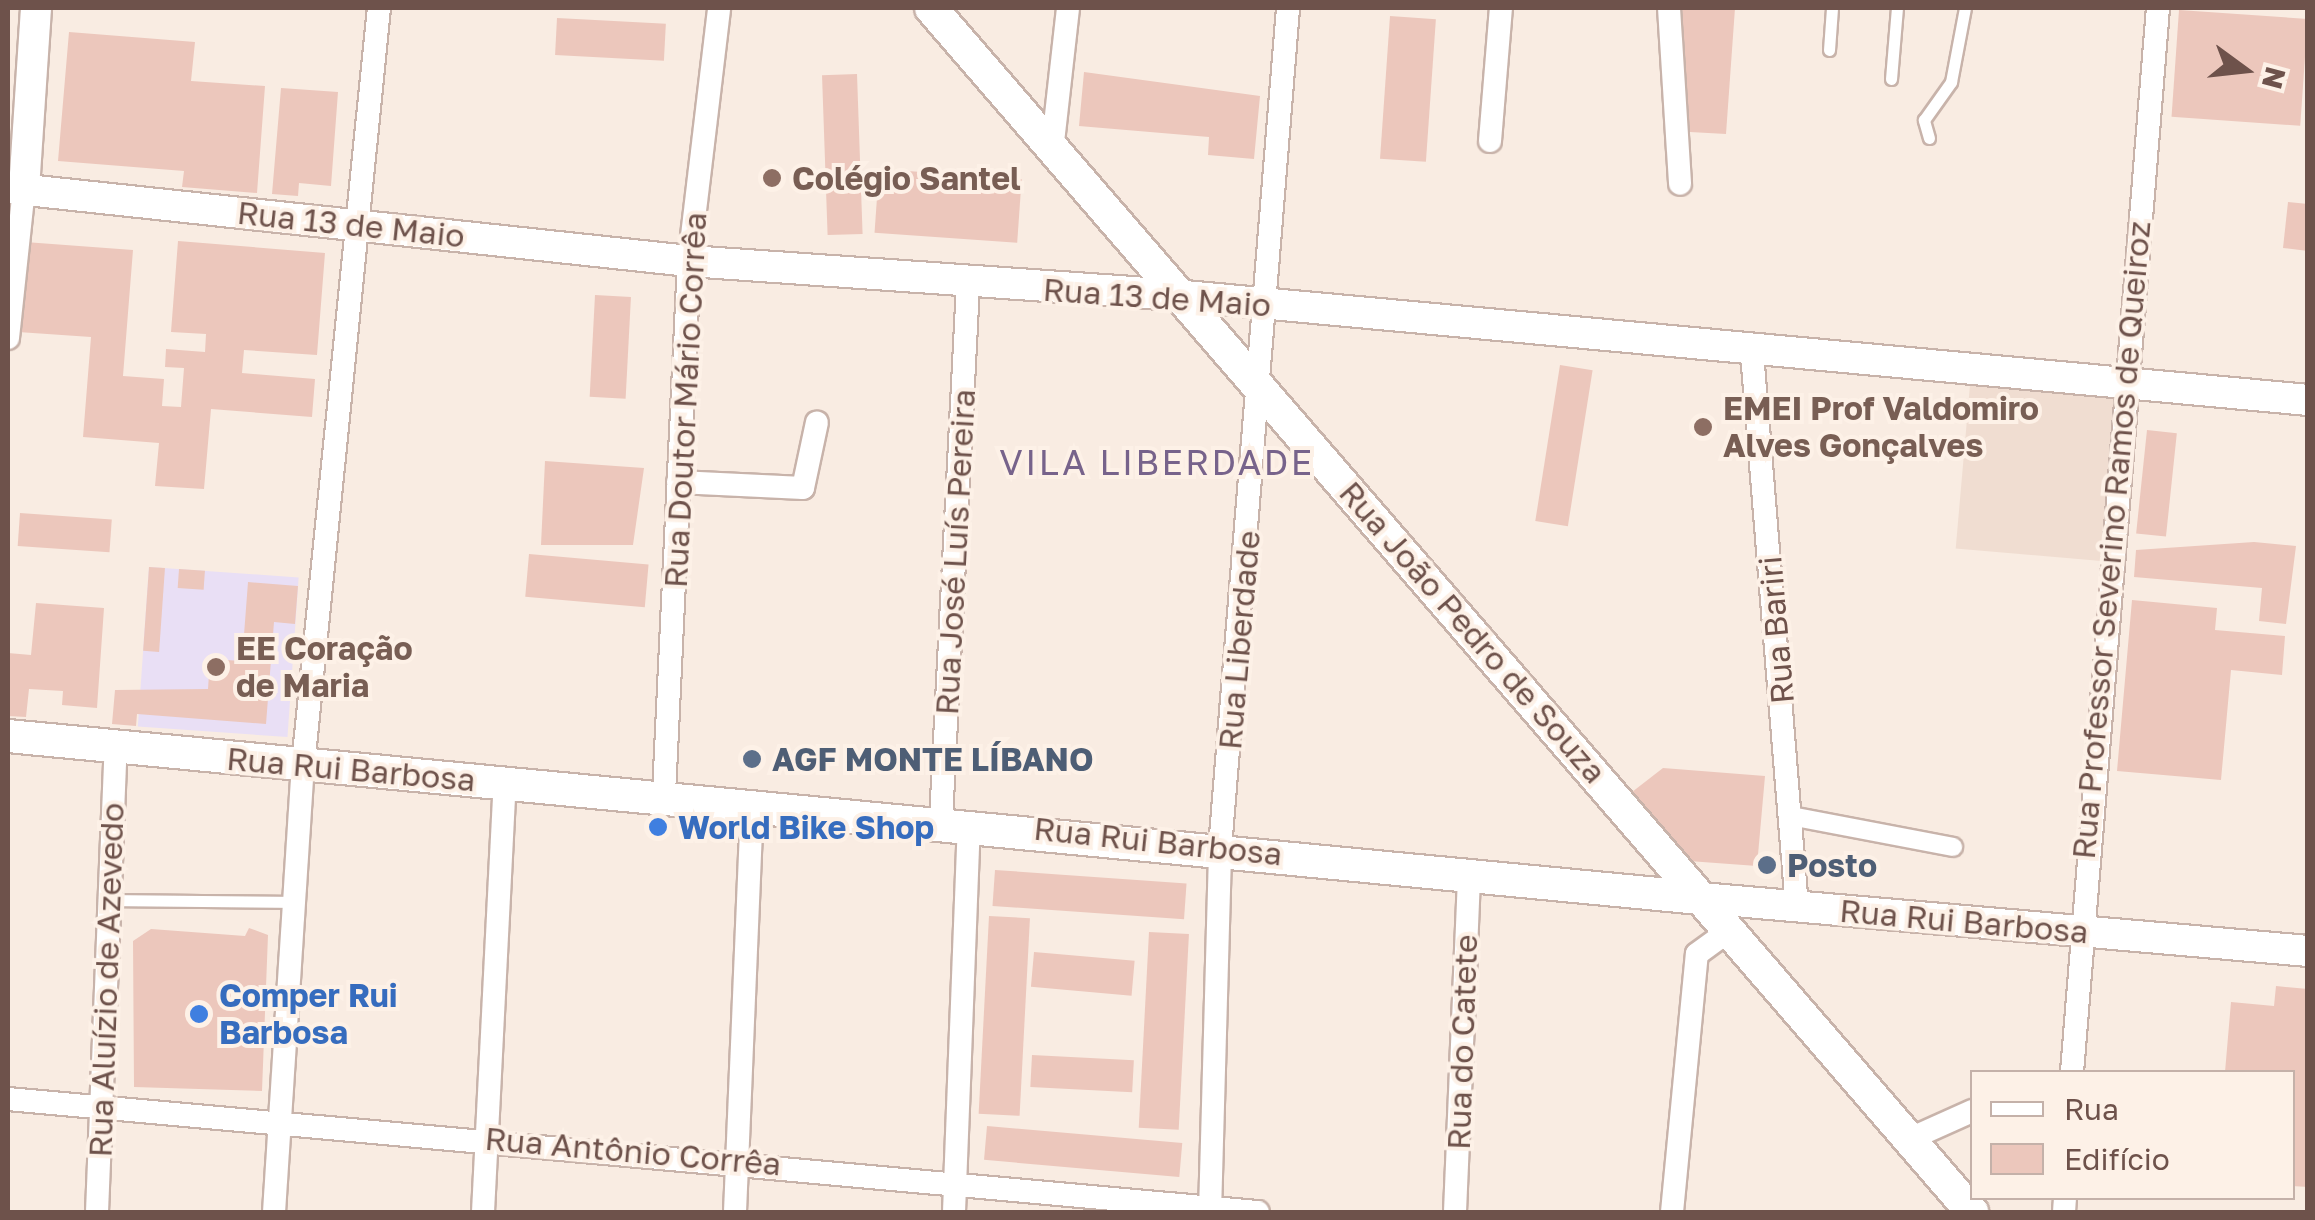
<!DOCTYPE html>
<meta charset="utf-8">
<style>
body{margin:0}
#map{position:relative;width:2315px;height:1220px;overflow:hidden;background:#f9ece2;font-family:"Golos Text",sans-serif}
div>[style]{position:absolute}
.residential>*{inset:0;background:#f0ddd1;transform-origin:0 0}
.education>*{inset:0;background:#e9dff5;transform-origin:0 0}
.building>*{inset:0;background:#ecc7bc;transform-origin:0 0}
.roads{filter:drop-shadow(2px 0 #c8b3aa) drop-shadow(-2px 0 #c8b3aa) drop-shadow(0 2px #c8b3aa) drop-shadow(0 -2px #c8b3aa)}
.service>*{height:11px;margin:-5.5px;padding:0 5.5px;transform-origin:5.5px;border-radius:5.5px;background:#fff}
.pedestrian>*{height:18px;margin:-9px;padding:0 9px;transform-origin:9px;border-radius:9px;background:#fff}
.minor>*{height:22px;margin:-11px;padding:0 11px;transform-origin:11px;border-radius:11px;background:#fff}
.tertiary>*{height:30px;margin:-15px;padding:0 15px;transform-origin:15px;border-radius:15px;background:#fff}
.secondary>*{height:32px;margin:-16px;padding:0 16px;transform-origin:16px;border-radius:16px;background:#fff}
.dots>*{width:28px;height:28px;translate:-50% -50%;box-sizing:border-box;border:5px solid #fdf1e7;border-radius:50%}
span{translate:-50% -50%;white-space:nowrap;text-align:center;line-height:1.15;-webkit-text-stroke:8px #fdf1e7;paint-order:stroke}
.education-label{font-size:32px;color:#785e54;font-weight:700}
.left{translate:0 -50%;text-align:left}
.street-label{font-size:32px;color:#6e524b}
.service-label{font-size:32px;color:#4e5e75;font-weight:700}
.shop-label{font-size:32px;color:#366cbe;font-weight:700}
.neighbourhood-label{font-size:35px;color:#77638b;letter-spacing:2.5px}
.frame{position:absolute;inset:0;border:10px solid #6e524b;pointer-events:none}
.legend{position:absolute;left:1970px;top:1070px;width:325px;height:130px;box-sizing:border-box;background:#fdf1e7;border:2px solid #c4b1a9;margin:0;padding:12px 18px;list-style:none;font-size:30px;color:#6e524b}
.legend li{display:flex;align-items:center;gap:20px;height:50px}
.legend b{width:50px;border:2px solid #c4b1a9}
.north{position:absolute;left:2195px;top:20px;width:100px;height:100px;-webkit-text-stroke:8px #fdf1e7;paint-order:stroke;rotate:105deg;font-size:28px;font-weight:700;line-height:40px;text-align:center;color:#6e524b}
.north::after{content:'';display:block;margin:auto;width:35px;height:45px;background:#6e524b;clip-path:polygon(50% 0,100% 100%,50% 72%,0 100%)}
</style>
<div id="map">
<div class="residential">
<i style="left:1970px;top:385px;width:146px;height:164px;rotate:5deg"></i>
</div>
<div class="education">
<i style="left:149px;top:567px;width:150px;height:160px;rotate:4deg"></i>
</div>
<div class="building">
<i style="clip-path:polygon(1678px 8px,1735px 8px,1726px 134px,1690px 132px)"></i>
<i style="left:2179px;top:10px;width:129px;height:107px;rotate:4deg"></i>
<i style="left:1390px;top:16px;width:46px;height:143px;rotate:4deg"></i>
<i style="left:557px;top:18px;width:109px;height:37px;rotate:3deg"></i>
<i style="clip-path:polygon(69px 32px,195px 42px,191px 81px,265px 86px,257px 193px,182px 187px,184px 171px,58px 161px)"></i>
<i style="clip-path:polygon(1084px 72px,1260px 96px,1254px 159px,1208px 155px,1209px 137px,1079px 126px)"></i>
<i style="left:857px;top:74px;width:160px;height:35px;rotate:88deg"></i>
<i style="clip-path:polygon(281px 88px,338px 92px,331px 186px,299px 183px,298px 196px,272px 194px)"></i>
<i style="left:879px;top:169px;width:143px;height:64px;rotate:4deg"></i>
<i style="clip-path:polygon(2288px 202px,2308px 204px,2308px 251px,2283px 248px)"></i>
<i style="clip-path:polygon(178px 241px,325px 253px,317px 355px,244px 350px,242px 373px,315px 379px,312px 417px,211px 409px,204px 489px,155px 486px,159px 443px,83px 437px,91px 337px,18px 332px,25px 242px,133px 250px,123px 376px,164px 379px,162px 406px,181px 407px,184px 368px,165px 367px,166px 349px,205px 352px,206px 334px,171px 332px)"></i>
<i style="left:595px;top:295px;width:36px;height:102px;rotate:3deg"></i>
<i style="left:1560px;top:365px;width:33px;height:158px;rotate:9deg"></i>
<i style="left:2147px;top:430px;width:30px;height:104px;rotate:6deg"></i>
<i style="clip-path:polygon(545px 461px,644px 468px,633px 545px,541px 545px)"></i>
<i style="left:20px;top:513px;width:92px;height:33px;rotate:4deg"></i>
<i style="clip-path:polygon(2254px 542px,2296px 546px,2286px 624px,2259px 621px,2262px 588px,2134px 577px,2136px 550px)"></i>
<i style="left:529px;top:554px;width:120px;height:43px;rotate:5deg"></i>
<i style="left:149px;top:567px;width:16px;height:84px;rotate:4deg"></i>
<i style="left:179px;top:569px;width:26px;height:19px;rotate:4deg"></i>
<i style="clip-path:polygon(248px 582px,298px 586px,295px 624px,274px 622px,266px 724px,137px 714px,136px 726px,112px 724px,115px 690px,208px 689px,210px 659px,242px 661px)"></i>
<i style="clip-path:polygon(2132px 600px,2217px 608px,2215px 630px,2285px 636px,2282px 675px,2231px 670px,2221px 780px,2117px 771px)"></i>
<i style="clip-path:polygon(36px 603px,104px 608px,97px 708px,62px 705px,63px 691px,29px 689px,26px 717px,8px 716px,8px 653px,31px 655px)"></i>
<i style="clip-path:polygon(1663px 768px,1765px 776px,1757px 866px,1675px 860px,1623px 799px)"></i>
<i style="left:995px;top:870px;width:192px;height:36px;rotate:4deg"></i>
<i style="left:989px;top:916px;width:41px;height:198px;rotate:3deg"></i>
<i style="clip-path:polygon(249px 928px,268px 935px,262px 1091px,134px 1087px,133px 941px,151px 929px,245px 936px)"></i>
<i style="left:1149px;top:932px;width:40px;height:196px;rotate:3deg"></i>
<i style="left:1034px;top:952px;width:101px;height:35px;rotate:5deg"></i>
<i style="clip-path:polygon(2276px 986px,2308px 989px,2308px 1187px,2292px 1186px,2292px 1072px,2225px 1072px,2231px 1002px,2274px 1006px)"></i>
<i style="left:1032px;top:1055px;width:102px;height:32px;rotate:3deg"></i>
<i style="left:987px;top:1126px;width:196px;height:34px;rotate:5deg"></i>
</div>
<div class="roads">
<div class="service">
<i style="left:1829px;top:50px;width:42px;rotate:-85.9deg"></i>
<i style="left:1891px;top:79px;width:71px;rotate:-85.2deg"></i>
<i style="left:1929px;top:138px;width:19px;rotate:-106deg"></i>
<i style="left:1924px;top:120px;width:47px;rotate:-54.6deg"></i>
<i style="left:1951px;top:82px;width:75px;rotate:-79.3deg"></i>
<i style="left:110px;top:900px;width:184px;rotate:0.6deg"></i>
</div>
<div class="pedestrian">
<i style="left:1791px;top:816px;width:165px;rotate:10.8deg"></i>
</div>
<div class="minor">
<i style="left:1669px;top:8px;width:176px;rotate:86.4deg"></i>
<i style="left:1490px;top:141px;width:133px;rotate:-85.3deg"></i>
<i style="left:1053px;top:142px;width:135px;rotate:-83.6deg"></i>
<i style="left:8px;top:338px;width:150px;rotate:-83.9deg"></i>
<i style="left:1752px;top:353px;width:556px;rotate:85.36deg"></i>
<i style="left:678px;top:482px;width:125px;rotate:2.7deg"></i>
<i style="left:803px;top:488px;width:67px;rotate:-78deg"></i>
<i style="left:664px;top:794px;width:534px;rotate:-87.31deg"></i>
<i style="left:689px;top:261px;width:255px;rotate:-83.2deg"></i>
<i style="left:941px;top:820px;width:536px;rotate:-87.11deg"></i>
<i style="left:2072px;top:1072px;width:1067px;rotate:-85.38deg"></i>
<i style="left:8px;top:1099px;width:1255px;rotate:5.17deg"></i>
<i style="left:1912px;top:1138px;width:66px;rotate:-24.2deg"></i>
<i style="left:97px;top:1212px;width:464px;rotate:-87.7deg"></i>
<i style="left:274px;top:1212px;width:448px;rotate:-86.3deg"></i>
<i style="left:303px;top:765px;width:761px;rotate:-84.27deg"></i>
<i style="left:483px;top:1212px;width:430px;rotate:-87.1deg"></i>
<i style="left:735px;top:1212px;width:408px;rotate:-87.6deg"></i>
<i style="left:954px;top:1212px;width:389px;rotate:-87.8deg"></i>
<i style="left:1210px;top:1212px;width:364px;rotate:-88.4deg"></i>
<i style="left:1220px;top:848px;width:843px;rotate:-85.37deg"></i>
<i style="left:1455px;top:1212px;width:340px;rotate:-87.6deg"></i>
<i style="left:1672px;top:1212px;width:259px;rotate:-84.5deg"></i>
<i style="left:1697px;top:954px;width:41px;rotate:-36deg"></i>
<i style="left:2064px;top:1212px;width:14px;rotate:-86deg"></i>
</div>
<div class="tertiary">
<i style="left:8px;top:188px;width:685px;rotate:6.12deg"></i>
<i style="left:689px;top:261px;width:497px;rotate:4deg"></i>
<i style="left:1185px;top:296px;width:1128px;rotate:5.29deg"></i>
<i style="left:24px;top:189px;width:181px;rotate:-86.2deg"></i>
<i style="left:1701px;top:898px;width:609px;rotate:4.99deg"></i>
</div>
<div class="secondary">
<i style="left:931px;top:8px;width:1592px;rotate:49.15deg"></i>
<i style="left:8px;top:736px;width:1701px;rotate:5.47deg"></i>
</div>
</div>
<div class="dots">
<i style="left:772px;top:178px;background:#8d6e63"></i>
<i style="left:1703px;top:427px;background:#8d6e63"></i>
<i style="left:216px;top:667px;background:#8d6e63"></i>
<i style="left:752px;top:759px;background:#5c6f8a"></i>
<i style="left:658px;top:827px;background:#3f7fe0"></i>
<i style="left:1767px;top:865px;background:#5c6f8a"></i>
<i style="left:199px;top:1014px;background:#3f7fe0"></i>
</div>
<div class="education-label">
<span class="left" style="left:792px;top:178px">Colégio Santel</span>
<span class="left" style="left:1723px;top:427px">EMEI Prof Valdomiro<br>Alves Gonçalves</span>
<span class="left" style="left:236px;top:667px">EE Coração<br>de Maria</span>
</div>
<div class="street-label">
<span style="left:351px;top:224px;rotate:6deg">Rua 13 de Maio</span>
<span style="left:1157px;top:297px;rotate:4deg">Rua 13 de Maio</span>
<span style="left:685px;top:400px;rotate:-87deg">Rua Doutor Mário Corrêa</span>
<span style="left:2111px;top:540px;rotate:-85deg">Rua Professor Severino Ramos de Queiroz</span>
<span style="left:955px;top:552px;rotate:-87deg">Rua José Luís Pereira</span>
<span style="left:1776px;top:630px;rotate:-95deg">Rua Bariri</span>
<span style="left:1473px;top:632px;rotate:49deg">Rua João Pedro de Souza</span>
<span style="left:1239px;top:640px;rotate:-85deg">Rua Liberdade</span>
<span style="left:351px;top:769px;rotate:5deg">Rua Rui Barbosa</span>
<span style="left:1158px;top:841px;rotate:6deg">Rua Rui Barbosa</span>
<span style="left:1964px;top:921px;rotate:5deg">Rua Rui Barbosa</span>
<span style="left:106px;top:980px;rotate:-88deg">Rua Aluízio de Azevedo</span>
<span style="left:1462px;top:1042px;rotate:-88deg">Rua do Catete</span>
<span style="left:633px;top:1151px;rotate:5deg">Rua Antônio Corrêa</span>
</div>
<div class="service-label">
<span class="left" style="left:772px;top:759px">AGF MONTE LÍBANO</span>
<span class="left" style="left:1787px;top:865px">Posto</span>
</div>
<div class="shop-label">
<span class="left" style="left:678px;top:827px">World Bike Shop</span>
<span class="left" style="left:219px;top:1014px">Comper Rui<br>Barbosa</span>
</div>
<div class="neighbourhood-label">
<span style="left:1157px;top:462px">VILA LIBERDADE</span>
</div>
<div class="frame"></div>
<ul class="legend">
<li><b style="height:12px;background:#fff"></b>Rua</li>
<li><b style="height:28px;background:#ecc7bc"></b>Edifício</li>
</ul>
<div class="north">N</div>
</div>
